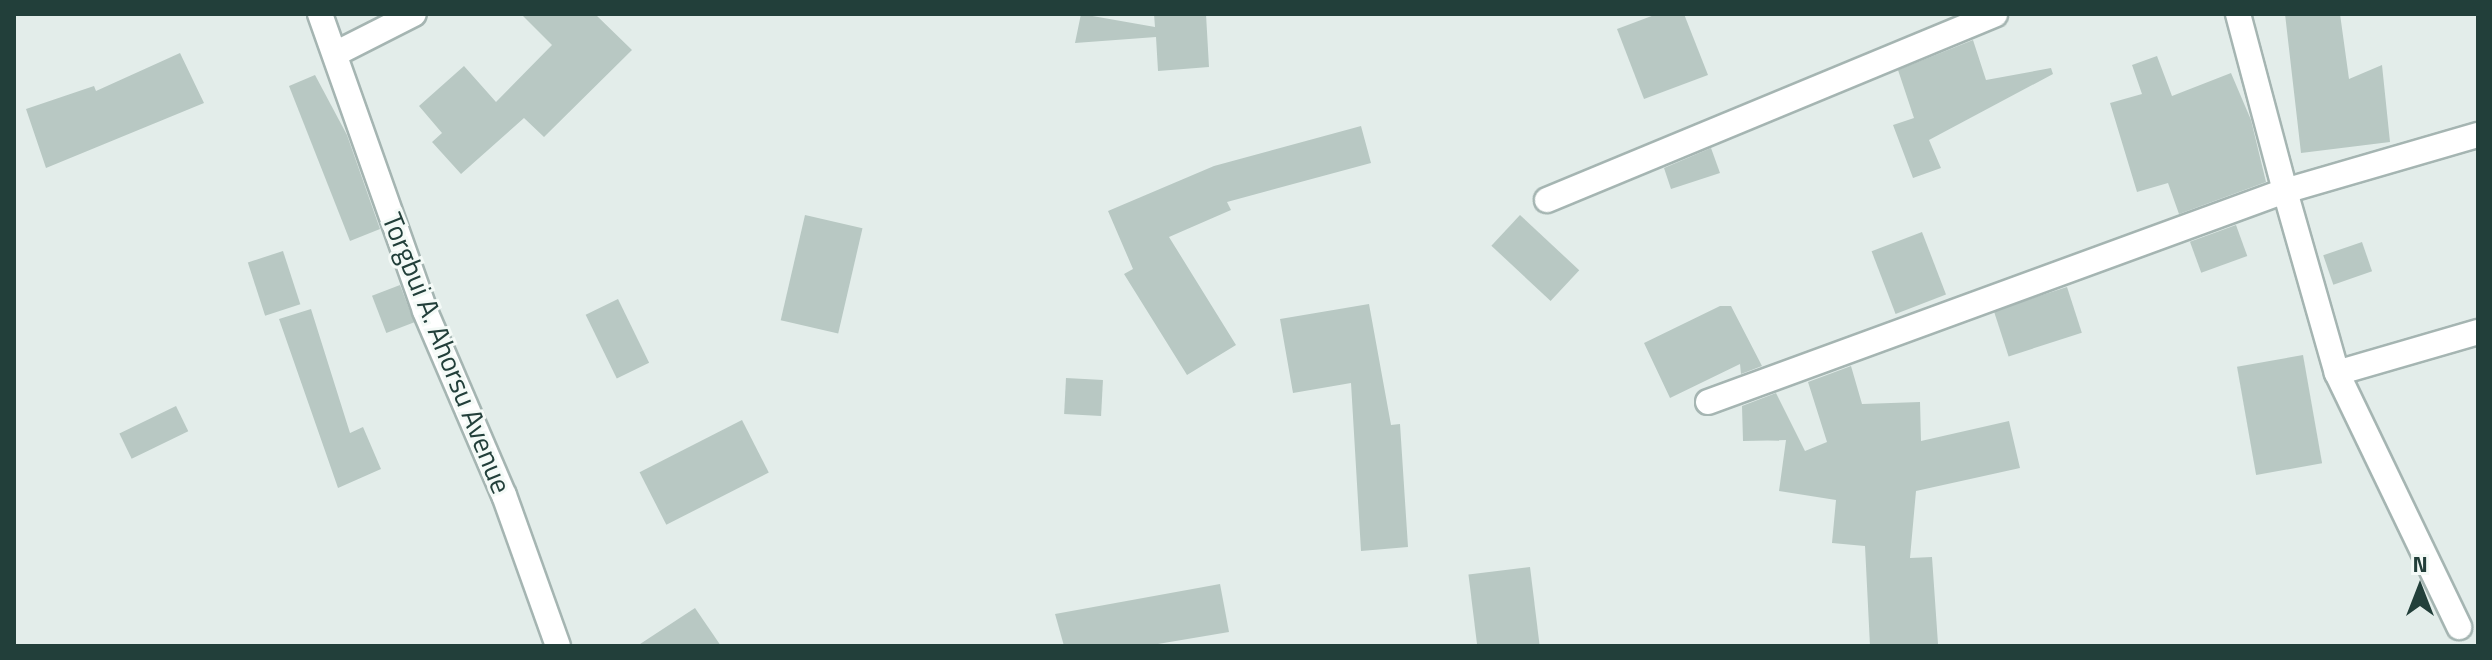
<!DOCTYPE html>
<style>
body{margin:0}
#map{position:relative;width:2492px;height:660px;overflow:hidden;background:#e3edea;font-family:"Titillium Web",sans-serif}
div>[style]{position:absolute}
.building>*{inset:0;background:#b8c8c3;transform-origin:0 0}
.roads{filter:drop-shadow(2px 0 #a5b5b2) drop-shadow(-2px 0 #a5b5b2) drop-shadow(0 2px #a5b5b2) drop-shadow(0 -2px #a5b5b2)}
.minor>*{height:24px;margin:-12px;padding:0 12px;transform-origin:12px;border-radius:12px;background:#fff}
span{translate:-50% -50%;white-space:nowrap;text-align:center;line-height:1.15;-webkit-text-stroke:6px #f4faf7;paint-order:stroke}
.street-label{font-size:28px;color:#223f3a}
.frame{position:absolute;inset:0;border:16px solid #223f3a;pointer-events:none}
.north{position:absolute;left:2380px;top:548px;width:80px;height:80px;-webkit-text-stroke:6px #f4faf7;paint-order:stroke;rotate:0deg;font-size:22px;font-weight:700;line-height:32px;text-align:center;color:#223f3a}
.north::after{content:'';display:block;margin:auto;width:28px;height:36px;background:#223f3a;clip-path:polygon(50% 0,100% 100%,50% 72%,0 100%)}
</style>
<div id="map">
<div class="building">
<i style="clip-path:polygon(521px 14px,595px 14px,632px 50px,544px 137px,524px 118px,461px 174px,432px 142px,442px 133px,419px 106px,464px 66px,496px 102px,552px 45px)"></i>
<i style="clip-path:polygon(1081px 14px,1155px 27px,1154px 14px,1206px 14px,1209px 67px,1158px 71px,1156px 37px,1075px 43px)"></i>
<i style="clip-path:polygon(1657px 14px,1684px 14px,1708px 75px,1644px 99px,1617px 29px)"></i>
<i style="clip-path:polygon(2285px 14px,2340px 14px,2349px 79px,2382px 65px,2390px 142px,2301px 153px)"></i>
<i style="clip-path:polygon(1973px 40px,1986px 80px,2051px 68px,2053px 74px,1929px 140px,1941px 168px,1913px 178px,1893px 125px,1914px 118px,1898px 70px)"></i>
<i style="clip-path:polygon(180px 53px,204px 103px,46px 168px,26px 109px,94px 86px,96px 91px)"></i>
<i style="clip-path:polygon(2157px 56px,2172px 96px,2231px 73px,2251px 120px,2266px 182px,2179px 214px,2168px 183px,2137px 192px,2110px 103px,2142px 94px,2132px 65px)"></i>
<i style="clip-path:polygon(315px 75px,347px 135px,380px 229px,350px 241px,289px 86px)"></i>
<i style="clip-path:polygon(1361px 126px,1371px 163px,1227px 202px,1231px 210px,1169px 237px,1236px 345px,1187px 375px,1124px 274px,1133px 269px,1108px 211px,1214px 166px)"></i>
<i style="clip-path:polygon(1711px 148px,1720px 173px,1671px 189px,1664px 168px)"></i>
<i style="left:805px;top:215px;width:59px;height:108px;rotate:13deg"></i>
<i style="left:1520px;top:215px;width:81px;height:42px;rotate:43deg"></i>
<i style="left:2236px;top:225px;width:33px;height:49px;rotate:70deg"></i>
<i style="left:1922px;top:232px;width:67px;height:54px;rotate:69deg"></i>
<i style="left:2362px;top:242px;width:31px;height:41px;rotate:71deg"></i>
<i style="left:283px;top:251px;width:56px;height:37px;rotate:72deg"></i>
<i style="left:400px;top:285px;width:40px;height:30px;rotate:69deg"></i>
<i style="left:2067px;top:287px;width:48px;height:77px;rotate:72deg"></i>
<i style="left:618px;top:299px;width:71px;height:36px;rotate:64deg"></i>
<i style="clip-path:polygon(1369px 304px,1391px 425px,1400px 424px,1408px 547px,1361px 551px,1351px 383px,1293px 393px,1280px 319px)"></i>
<i style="clip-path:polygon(1720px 306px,1731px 306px,1762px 366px,1741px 374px,1740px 364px,1670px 398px,1644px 343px)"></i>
<i style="clip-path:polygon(311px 309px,350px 433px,363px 427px,381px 469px,338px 488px,279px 319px)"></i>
<i style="left:2303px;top:355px;width:110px;height:67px;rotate:80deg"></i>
<i style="clip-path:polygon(1851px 366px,1862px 404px,1920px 402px,1921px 441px,2009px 421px,2020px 468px,1916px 491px,1910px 558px,1932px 557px,1938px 644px,1870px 646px,1865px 546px,1832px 543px,1836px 500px,1779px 491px,1786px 440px,1743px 441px,1742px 406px,1776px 393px,1805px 451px,1827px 442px,1808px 382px)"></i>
<i style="left:1066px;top:378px;width:37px;height:36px;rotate:3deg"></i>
<i style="left:176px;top:406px;width:28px;height:63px;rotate:64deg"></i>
<i style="left:742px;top:420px;width:59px;height:115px;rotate:63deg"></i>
<i style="left:1530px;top:567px;width:80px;height:62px;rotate:83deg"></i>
<i style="clip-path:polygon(1220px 584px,1229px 632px,1146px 646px,1064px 646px,1055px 614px)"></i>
<i style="clip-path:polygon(695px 608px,721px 646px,637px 646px)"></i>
</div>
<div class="roads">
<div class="minor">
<i style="left:320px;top:14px;width:315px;rotate:70.5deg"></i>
<i style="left:425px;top:311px;width:200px;rotate:66.8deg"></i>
<i style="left:504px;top:495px;width:160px;rotate:70.3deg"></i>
<i style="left:2238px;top:14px;width:183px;rotate:75.1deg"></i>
<i style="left:2285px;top:191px;width:201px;rotate:-16.2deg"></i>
<i style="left:337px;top:53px;width:86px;rotate:-26.9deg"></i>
<i style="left:1547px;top:200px;width:485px;rotate:-22.5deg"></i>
<i style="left:2337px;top:373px;width:282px;rotate:64.3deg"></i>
<i style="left:1708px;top:402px;width:614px;rotate:-20.09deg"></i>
<i style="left:2285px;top:191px;width:189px;rotate:74.1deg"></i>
<i style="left:2337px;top:373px;width:147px;rotate:-16.2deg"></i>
</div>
</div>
<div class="street-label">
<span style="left:447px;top:353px;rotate:68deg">Torgbui A. Ahorsu Avenue</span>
</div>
<div class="frame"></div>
<div class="north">N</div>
</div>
